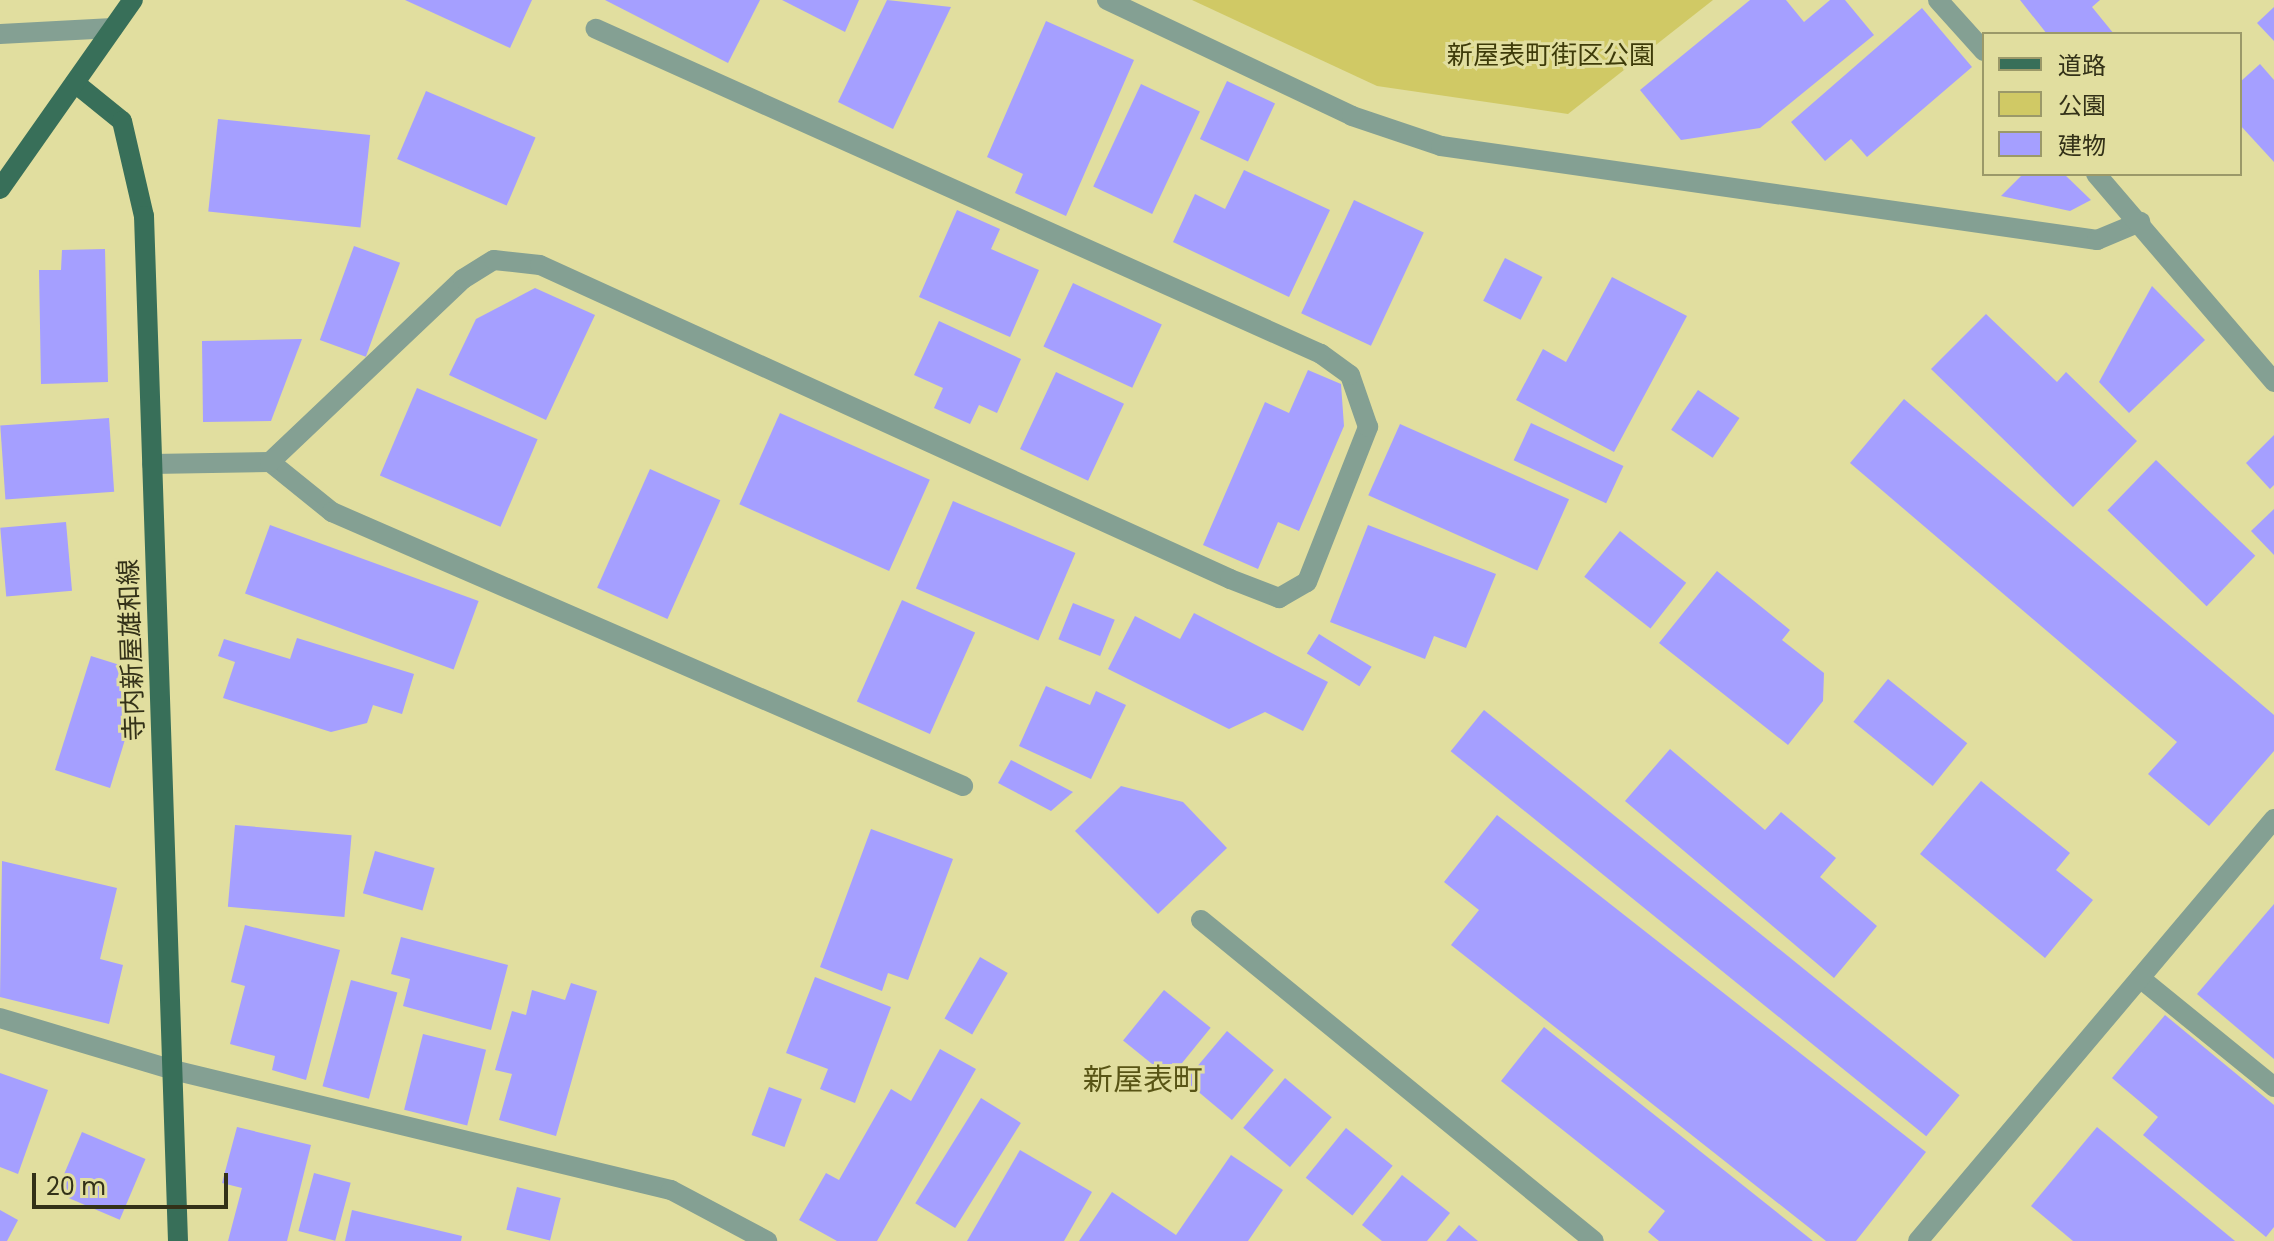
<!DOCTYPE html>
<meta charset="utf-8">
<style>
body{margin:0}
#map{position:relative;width:2274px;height:1241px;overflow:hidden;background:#e1de9f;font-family:Poppins,"Noto Sans JP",sans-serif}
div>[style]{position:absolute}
.green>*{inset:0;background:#d0c965}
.building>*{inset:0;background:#a59fff;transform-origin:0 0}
.minor>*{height:20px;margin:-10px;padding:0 10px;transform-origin:10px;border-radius:10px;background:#84a093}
.major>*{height:20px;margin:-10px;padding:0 10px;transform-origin:10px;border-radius:10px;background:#386f59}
span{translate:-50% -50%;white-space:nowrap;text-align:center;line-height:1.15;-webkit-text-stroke:6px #e1de9f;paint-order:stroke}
.park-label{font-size:26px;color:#3e3b09}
.street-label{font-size:26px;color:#333118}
.quarter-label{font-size:30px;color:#585415}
.legend{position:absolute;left:1982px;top:32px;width:260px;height:144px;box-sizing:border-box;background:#e1de9f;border:2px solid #9b9969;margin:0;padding:10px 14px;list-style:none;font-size:24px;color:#333118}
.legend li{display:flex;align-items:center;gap:16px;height:40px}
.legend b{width:40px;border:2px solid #9b9969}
.scale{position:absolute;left:32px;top:1173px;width:196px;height:36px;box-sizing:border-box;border:4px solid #333118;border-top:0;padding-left:10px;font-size:24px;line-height:28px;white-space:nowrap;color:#333118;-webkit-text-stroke:6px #e1de9f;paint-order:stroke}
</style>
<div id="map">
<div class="green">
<i style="clip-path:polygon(1192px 0,1713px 0,1568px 114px,1377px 86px)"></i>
</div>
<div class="building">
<i style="clip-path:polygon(405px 0,532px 0,510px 48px)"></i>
<i style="clip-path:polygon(605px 0,760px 0,728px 63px)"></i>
<i style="clip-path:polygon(782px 0,859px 0,845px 32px)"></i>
<i style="clip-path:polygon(887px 0,951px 7px,893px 129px,838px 102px)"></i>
<i style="clip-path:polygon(1750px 0,1786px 0,1804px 22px,1830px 0,1845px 0,1874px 35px,1760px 128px,1681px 140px,1640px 90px)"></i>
<i style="clip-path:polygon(2020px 0,2100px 0,2092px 7px,2114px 34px,2047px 34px)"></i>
<i style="clip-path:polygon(2274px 7px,2274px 41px,2257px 23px)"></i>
<i style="clip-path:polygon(1922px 8px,1972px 67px,1867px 157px,1851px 139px,1825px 161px,1791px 122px)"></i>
<i style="clip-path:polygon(1046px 21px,1134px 60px,1066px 216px,1015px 193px,1023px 174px,987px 157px)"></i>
<i style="clip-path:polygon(2260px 64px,2274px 80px,2274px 162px,2240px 125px,2240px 82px)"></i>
<i style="left:1227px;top:81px;width:53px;height:64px;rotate:25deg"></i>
<i style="left:1141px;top:84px;width:65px;height:113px;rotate:25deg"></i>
<i style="left:426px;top:91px;width:119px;height:74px;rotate:23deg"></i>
<i style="left:218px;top:119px;width:153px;height:93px;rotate:6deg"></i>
<i style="clip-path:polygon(1244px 170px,1330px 210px,1289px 297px,1173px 242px,1195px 194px,1225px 209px)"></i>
<i style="clip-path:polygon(2023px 174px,2064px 174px,2091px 200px,2070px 211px,2001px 196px)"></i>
<i style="left:1354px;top:200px;width:77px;height:125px;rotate:25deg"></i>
<i style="clip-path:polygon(957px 210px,1000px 229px,991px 249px,1039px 270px,1010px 337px,919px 297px)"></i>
<i style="left:354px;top:246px;width:49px;height:100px;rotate:20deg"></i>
<i style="clip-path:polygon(105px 249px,108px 382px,41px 384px,39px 270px,61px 270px,62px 250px)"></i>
<i style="left:1505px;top:258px;width:42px;height:48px;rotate:27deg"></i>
<i style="clip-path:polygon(1612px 277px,1687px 316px,1614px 452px,1516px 400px,1543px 349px,1566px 362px)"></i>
<i style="left:1073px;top:283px;width:98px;height:70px;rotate:25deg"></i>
<i style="clip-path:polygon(2152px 286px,2205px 340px,2129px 413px,2099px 382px)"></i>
<i style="clip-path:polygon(535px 288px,595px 315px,546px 420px,449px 375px,476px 319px)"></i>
<i style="clip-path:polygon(1986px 314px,2057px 382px,2066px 372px,2137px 441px,2073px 507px,1931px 369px)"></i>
<i style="clip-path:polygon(939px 321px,1021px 359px,997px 413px,979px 405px,970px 424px,934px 408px,943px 388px,914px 375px)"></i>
<i style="clip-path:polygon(302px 339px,271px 421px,203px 422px,202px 341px)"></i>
<i style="clip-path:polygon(1308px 370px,1341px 384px,1344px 426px,1299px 531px,1278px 522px,1258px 569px,1203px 545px,1265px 402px,1289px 413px)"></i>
<i style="left:1056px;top:372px;width:75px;height:85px;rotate:25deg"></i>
<i style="left:417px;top:388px;width:131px;height:95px;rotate:23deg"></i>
<i style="left:1698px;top:390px;width:50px;height:48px;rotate:34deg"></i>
<i style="clip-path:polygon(1904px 399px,2274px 715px,2274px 751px,2209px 826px,2148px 774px,2177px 742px,1850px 463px)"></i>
<i style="left:780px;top:413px;width:164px;height:100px;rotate:24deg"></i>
<i style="left:109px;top:418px;width:74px;height:109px;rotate:86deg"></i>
<i style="left:1531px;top:423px;width:102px;height:41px;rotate:25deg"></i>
<i style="left:1400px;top:424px;width:185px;height:78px;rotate:24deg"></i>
<i style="clip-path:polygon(2274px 435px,2274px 485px,2270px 489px,2246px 463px)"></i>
<i style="left:2156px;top:460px;width:138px;height:70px;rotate:44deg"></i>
<i style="left:650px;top:469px;width:77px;height:130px;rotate:24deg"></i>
<i style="left:953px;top:501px;width:133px;height:95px;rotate:23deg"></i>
<i style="clip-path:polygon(2274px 509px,2274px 555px,2251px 531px)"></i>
<i style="left:66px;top:522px;width:69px;height:66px;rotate:85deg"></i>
<i style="left:270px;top:525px;width:222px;height:73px;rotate:20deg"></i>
<i style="clip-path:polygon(1368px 525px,1496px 574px,1466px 648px,1434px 636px,1425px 659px,1330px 622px)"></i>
<i style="left:1620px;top:531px;width:84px;height:58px;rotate:38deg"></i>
<i style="clip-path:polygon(1717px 571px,1790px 630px,1782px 640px,1824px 673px,1823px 701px,1788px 745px,1659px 643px)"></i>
<i style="left:902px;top:600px;width:80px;height:111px;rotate:24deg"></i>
<i style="left:1073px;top:603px;width:45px;height:39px;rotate:22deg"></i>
<i style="clip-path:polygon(1194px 613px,1328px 682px,1303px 731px,1265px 712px,1229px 729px,1108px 669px,1135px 616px,1180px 639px)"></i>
<i style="left:1319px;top:634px;width:62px;height:23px;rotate:32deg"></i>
<i style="clip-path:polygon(297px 638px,414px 674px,402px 714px,373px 705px,367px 723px,331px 732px,223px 698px,235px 662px,218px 656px,224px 639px,290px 659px)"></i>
<i style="clip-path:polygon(91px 656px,123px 666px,128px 730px,110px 788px,55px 770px)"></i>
<i style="left:1888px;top:679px;width:102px;height:55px;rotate:39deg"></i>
<i style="clip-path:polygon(1046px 686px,1090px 705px,1096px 691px,1126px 705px,1091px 779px,1019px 746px)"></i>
<i style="left:1484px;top:710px;width:612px;height:53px;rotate:39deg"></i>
<i style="clip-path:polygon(1670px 749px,1765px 830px,1781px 812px,1836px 858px,1820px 877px,1877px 926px,1834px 978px,1625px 801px)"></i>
<i style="clip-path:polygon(1011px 760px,1073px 792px,1051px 811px,998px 783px)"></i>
<i style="clip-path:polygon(1981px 781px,2070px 853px,2056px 870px,2093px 900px,2045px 958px,1920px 854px)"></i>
<i style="clip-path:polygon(1121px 786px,1183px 802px,1227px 848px,1158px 914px,1075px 831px)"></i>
<i style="clip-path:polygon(1497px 815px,1926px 1152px,1856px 1241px,1826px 1241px,1451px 945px,1479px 910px,1444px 882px)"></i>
<i style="left:235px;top:825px;width:117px;height:82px;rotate:5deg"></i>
<i style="clip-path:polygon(871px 829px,953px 859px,908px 980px,888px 973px,882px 991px,820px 967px)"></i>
<i style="left:375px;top:851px;width:62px;height:44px;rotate:16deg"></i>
<i style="clip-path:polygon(2px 861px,117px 888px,100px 959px,123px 965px,109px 1024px,0 997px)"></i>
<i style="clip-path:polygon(2274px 904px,2274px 1059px,2197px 994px)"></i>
<i style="clip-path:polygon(245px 925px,340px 950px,306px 1080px,272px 1070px,275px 1056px,230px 1044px,245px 986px,231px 982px)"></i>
<i style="clip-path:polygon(401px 937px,508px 965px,491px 1030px,403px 1006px,410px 979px,391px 974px)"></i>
<i style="left:980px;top:957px;width:32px;height:71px;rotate:30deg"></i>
<i style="clip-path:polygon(815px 977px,891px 1007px,855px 1103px,820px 1089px,828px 1069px,786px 1053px)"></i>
<i style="left:351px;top:980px;width:48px;height:110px;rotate:15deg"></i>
<i style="clip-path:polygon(571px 983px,597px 991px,556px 1136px,499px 1120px,512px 1074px,495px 1070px,512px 1011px,526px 1015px,532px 990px,565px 1000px)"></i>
<i style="left:1164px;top:990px;width:60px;height:65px;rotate:39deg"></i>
<i style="clip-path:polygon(2165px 1015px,2274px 1105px,2274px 1227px,2266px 1237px,2143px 1135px,2158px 1117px,2112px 1078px)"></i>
<i style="clip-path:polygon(1544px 1027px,1813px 1241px,1659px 1241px,1648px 1232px,1665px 1211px,1501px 1081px)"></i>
<i style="left:1227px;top:1031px;width:61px;height:65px;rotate:40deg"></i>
<i style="left:423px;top:1034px;width:65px;height:78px;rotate:14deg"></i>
<i style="clip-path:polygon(940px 1049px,976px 1069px,877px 1241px,837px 1241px,799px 1220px,826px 1173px,839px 1180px,891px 1089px,911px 1101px)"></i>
<i style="clip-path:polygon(0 1073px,48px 1090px,18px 1174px,0 1167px)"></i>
<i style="left:1285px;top:1078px;width:61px;height:65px;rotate:40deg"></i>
<i style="left:769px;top:1087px;width:35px;height:51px;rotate:20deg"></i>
<i style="left:981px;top:1098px;width:47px;height:124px;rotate:32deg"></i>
<i style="clip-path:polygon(237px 1127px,311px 1145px,287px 1241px,228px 1241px,242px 1188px,222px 1183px)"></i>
<i style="clip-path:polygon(2097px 1127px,2235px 1241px,2073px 1241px,2031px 1206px)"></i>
<i style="left:1346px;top:1128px;width:60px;height:64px;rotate:39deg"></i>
<i style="left:82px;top:1132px;width:69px;height:66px;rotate:23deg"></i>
<i style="clip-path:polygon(1020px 1150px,1092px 1192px,1064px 1241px,967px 1241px)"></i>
<i style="clip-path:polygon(1231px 1155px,1283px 1190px,1248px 1241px,1079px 1241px,1112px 1192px,1176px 1235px)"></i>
<i style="left:314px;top:1173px;width:38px;height:60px;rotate:15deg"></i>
<i style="clip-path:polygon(1402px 1175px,1450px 1213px,1427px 1241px,1382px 1241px,1362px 1225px)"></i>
<i style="left:517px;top:1187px;width:45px;height:44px;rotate:14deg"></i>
<i style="clip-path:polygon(0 1210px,18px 1220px,7px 1241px,0 1241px)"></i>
<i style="clip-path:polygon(352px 1210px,462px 1236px,461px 1241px,345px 1241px)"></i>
<i style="clip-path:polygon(1459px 1225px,1478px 1241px,1446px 1241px)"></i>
</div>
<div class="minor">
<i style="left:1107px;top:0;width:271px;rotate:25.3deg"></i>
<i style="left:1352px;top:116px;width:94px;rotate:18.6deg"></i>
<i style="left:1441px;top:146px;width:663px;rotate:8.15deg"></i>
<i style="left:2097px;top:240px;width:47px;rotate:-22.7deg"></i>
<i style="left:1938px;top:0;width:69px;rotate:48deg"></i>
<i style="left:0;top:34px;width:113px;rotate:-3deg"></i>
<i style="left:2096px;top:174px;width:274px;rotate:49.4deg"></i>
<i style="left:270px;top:462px;width:80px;rotate:38.9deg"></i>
<i style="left:332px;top:512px;width:688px;rotate:23.47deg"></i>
<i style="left:152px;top:464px;width:118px;rotate:-1deg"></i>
<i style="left:270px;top:462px;width:266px;rotate:-43.5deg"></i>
<i style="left:463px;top:279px;width:36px;rotate:-32deg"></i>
<i style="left:494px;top:260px;width:46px;rotate:6.2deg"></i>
<i style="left:540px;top:265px;width:758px;rotate:24.47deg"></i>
<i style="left:1230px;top:579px;width:53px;rotate:21.2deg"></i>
<i style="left:1279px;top:598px;width:32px;rotate:-30deg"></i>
<i style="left:1307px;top:582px;width:167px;rotate:-68.5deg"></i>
<i style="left:1368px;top:427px;width:55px;rotate:-109.1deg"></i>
<i style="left:1350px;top:375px;width:36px;rotate:-144deg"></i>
<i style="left:1321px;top:354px;width:795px;rotate:-155.85deg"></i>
<i style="left:1201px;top:920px;width:507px;rotate:39.24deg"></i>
<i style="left:2140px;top:978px;width:173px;rotate:39.1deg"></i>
<i style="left:0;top:1018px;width:181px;rotate:16.7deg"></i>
<i style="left:173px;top:1070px;width:512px;rotate:13.55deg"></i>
<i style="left:671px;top:1190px;width:109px;rotate:28deg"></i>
<i style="left:1918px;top:1241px;width:552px;rotate:-49.85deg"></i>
</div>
<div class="major">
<i style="left:75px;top:83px;width:60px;rotate:39deg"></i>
<i style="left:122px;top:121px;width:98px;rotate:77deg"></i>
<i style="left:144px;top:216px;width:1026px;rotate:88.1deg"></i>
<i style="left:0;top:189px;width:231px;rotate:-54.9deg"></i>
</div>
<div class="park-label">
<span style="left:1551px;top:56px">新屋表町街区公園</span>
</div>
<div class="street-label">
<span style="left:132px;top:650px;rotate:-92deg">寺内新屋雄和線</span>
</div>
<div class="quarter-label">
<span style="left:1143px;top:1080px">新屋表町</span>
</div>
<ul class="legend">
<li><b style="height:10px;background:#386f59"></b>道路</li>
<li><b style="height:22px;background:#d0c965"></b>公園</li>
<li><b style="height:22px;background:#a59fff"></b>建物</li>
</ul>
<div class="scale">20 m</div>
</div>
